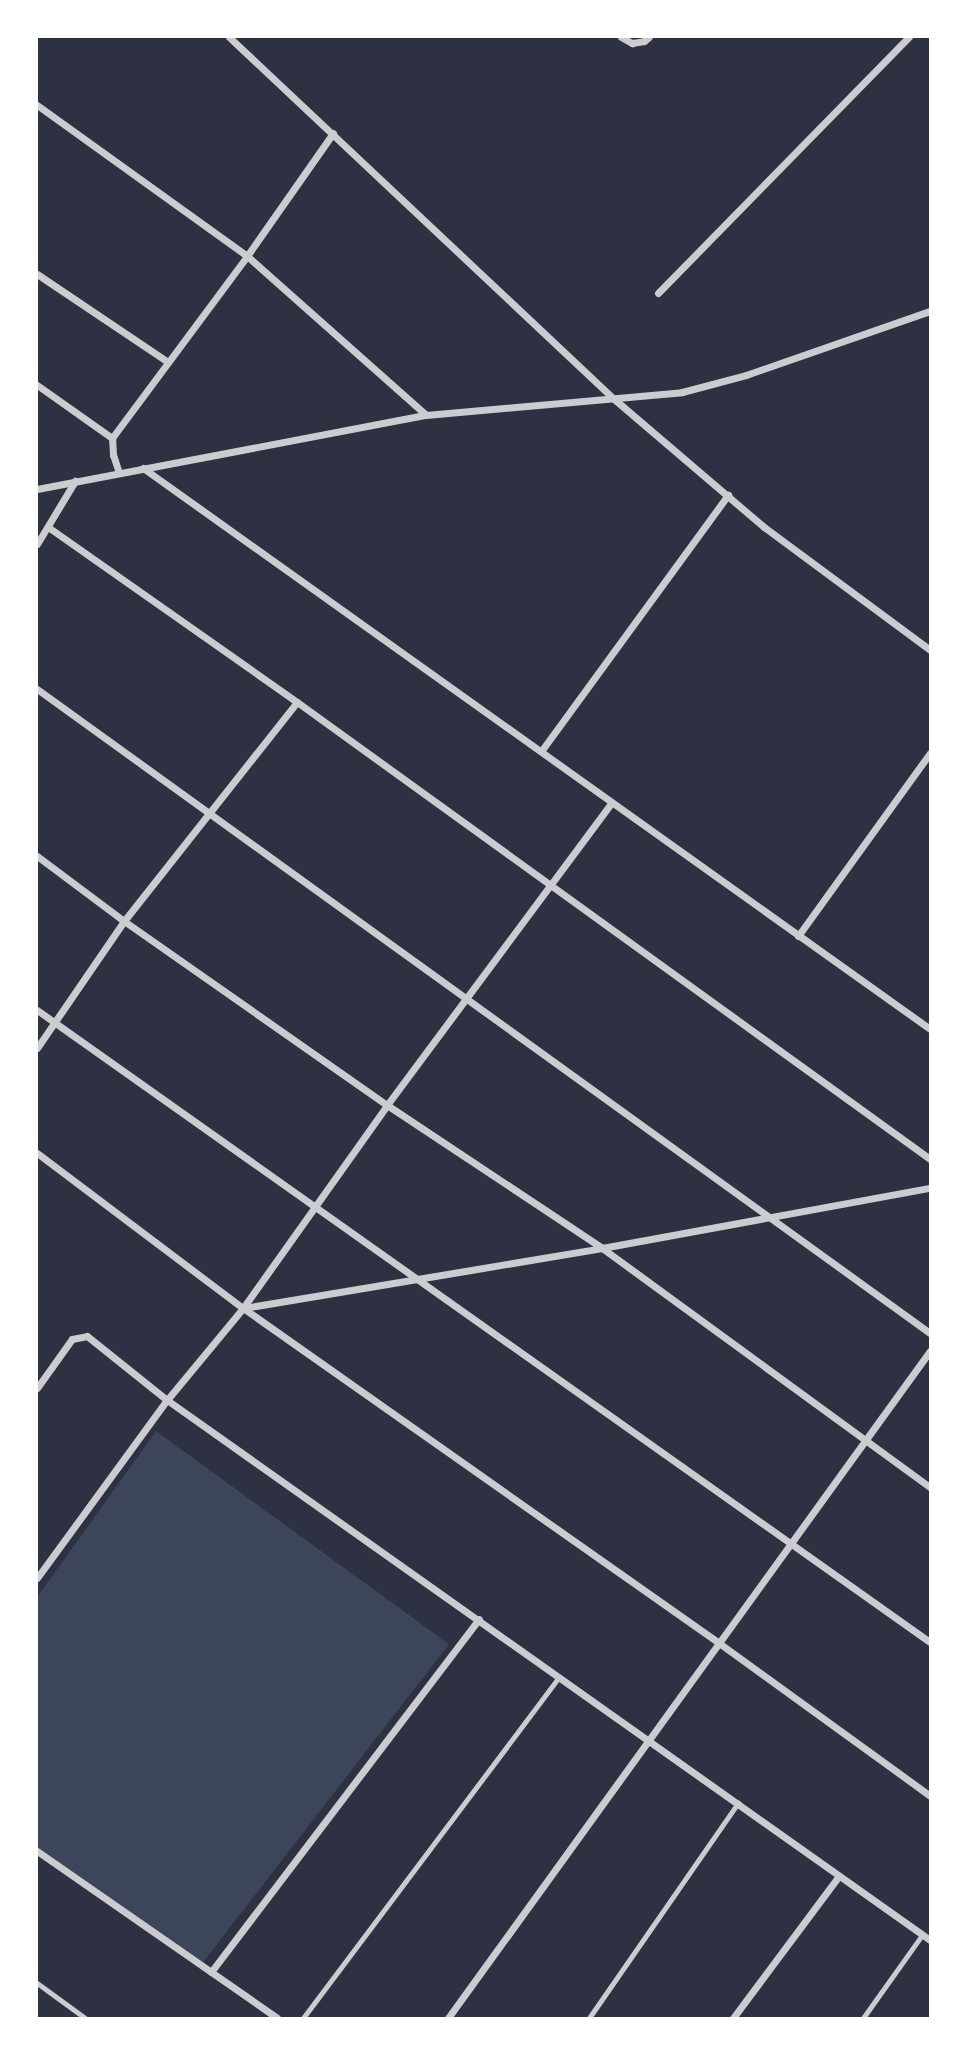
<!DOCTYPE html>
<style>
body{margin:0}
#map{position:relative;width:967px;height:2055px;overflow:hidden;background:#2d3142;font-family:Ubuntu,sans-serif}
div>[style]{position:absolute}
.green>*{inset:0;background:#3c4559}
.service>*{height:5px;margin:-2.5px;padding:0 2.5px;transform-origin:2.5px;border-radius:2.5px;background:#caccd0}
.minor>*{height:7px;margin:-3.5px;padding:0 3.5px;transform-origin:3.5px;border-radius:3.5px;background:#caccd0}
span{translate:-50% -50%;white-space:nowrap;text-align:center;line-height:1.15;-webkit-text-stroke:7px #fff;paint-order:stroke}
.frame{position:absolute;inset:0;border:38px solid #fff;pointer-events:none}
</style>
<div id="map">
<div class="green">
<i style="clip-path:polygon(156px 1431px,449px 1644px,201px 1965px,37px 1851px,37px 1597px)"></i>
</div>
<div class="service">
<i style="left:37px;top:1983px;width:59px;rotate:36.1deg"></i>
<i style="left:303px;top:2018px;width:426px;rotate:-53.1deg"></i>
<i style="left:589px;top:2018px;width:262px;rotate:-55.3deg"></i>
<i style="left:863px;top:2018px;width:102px;rotate:-54.6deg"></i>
</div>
<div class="minor">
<i style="left:229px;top:37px;width:528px;rotate:43.24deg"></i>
<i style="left:614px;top:399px;width:197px;rotate:40.5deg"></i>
<i style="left:764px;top:527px;width:207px;rotate:36.5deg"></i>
<i style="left:621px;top:37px;width:13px;rotate:29deg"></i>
<i style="left:632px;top:43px;width:12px;rotate:-9deg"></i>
<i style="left:644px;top:41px;width:6px;rotate:-39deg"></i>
<i style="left:37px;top:105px;width:259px;rotate:35.7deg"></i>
<i style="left:247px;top:256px;width:239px;rotate:41.6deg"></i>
<i style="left:37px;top:274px;width:158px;rotate:33.9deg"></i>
<i style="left:658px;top:293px;width:359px;rotate:-45.6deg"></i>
<i style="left:37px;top:385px;width:92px;rotate:35.2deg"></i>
<i style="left:143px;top:468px;width:966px;rotate:35.48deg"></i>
<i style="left:119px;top:473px;width:19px;rotate:-108deg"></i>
<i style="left:113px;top:455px;width:17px;rotate:-93deg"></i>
<i style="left:112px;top:438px;width:227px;rotate:-53.4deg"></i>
<i style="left:247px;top:256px;width:150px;rotate:-55deg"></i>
<i style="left:37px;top:489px;width:396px;rotate:-10.8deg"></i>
<i style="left:426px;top:415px;width:257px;rotate:-5.1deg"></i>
<i style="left:682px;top:392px;width:66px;rotate:-14.9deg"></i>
<i style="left:746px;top:375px;width:195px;rotate:-19.2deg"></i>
<i style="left:48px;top:527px;width:304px;rotate:35.1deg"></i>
<i style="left:297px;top:702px;width:781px;rotate:35.83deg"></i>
<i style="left:37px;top:544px;width:74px;rotate:-58.9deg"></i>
<i style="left:37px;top:689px;width:1101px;rotate:35.8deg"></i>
<i style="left:542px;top:750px;width:316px;rotate:-53.9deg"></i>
<i style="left:37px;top:856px;width:109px;rotate:36.8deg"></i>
<i style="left:124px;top:921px;width:321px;rotate:35deg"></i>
<i style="left:387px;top:1105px;width:258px;rotate:33.6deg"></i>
<i style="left:602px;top:1248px;width:406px;rotate:36.1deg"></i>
<i style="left:798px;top:936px;width:226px;rotate:-54.2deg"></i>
<i style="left:37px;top:1010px;width:1094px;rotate:35.29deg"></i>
<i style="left:37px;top:1048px;width:154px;rotate:-55.6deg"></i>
<i style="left:124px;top:921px;width:279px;rotate:-51.7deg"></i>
<i style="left:37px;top:1153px;width:258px;rotate:37deg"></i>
<i style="left:243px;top:1308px;width:582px;rotate:35.14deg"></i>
<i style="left:719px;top:1643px;width:261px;rotate:35.9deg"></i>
<i style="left:244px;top:1308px;width:363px;rotate:-9.5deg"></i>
<i style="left:602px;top:1248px;width:333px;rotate:-10.4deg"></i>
<i style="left:37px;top:1388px;width:60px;rotate:-54.5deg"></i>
<i style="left:72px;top:1339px;width:15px;rotate:-11deg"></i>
<i style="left:87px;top:1336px;width:102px;rotate:38.7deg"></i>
<i style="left:167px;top:1400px;width:935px;rotate:35.29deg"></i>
<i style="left:37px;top:1578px;width:220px;rotate:-53.9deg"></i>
<i style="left:167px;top:1400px;width:119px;rotate:-50.4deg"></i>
<i style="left:243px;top:1308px;width:249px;rotate:-54.6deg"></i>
<i style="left:387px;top:1105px;width:377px;rotate:-53.4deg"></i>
<i style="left:37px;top:1851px;width:292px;rotate:34.8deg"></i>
<i style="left:211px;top:1972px;width:443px;rotate:-52.8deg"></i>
<i style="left:448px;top:2018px;width:823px;rotate:-54.15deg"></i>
<i style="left:733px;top:2018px;width:177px;rotate:-53.3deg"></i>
</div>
<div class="frame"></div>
</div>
